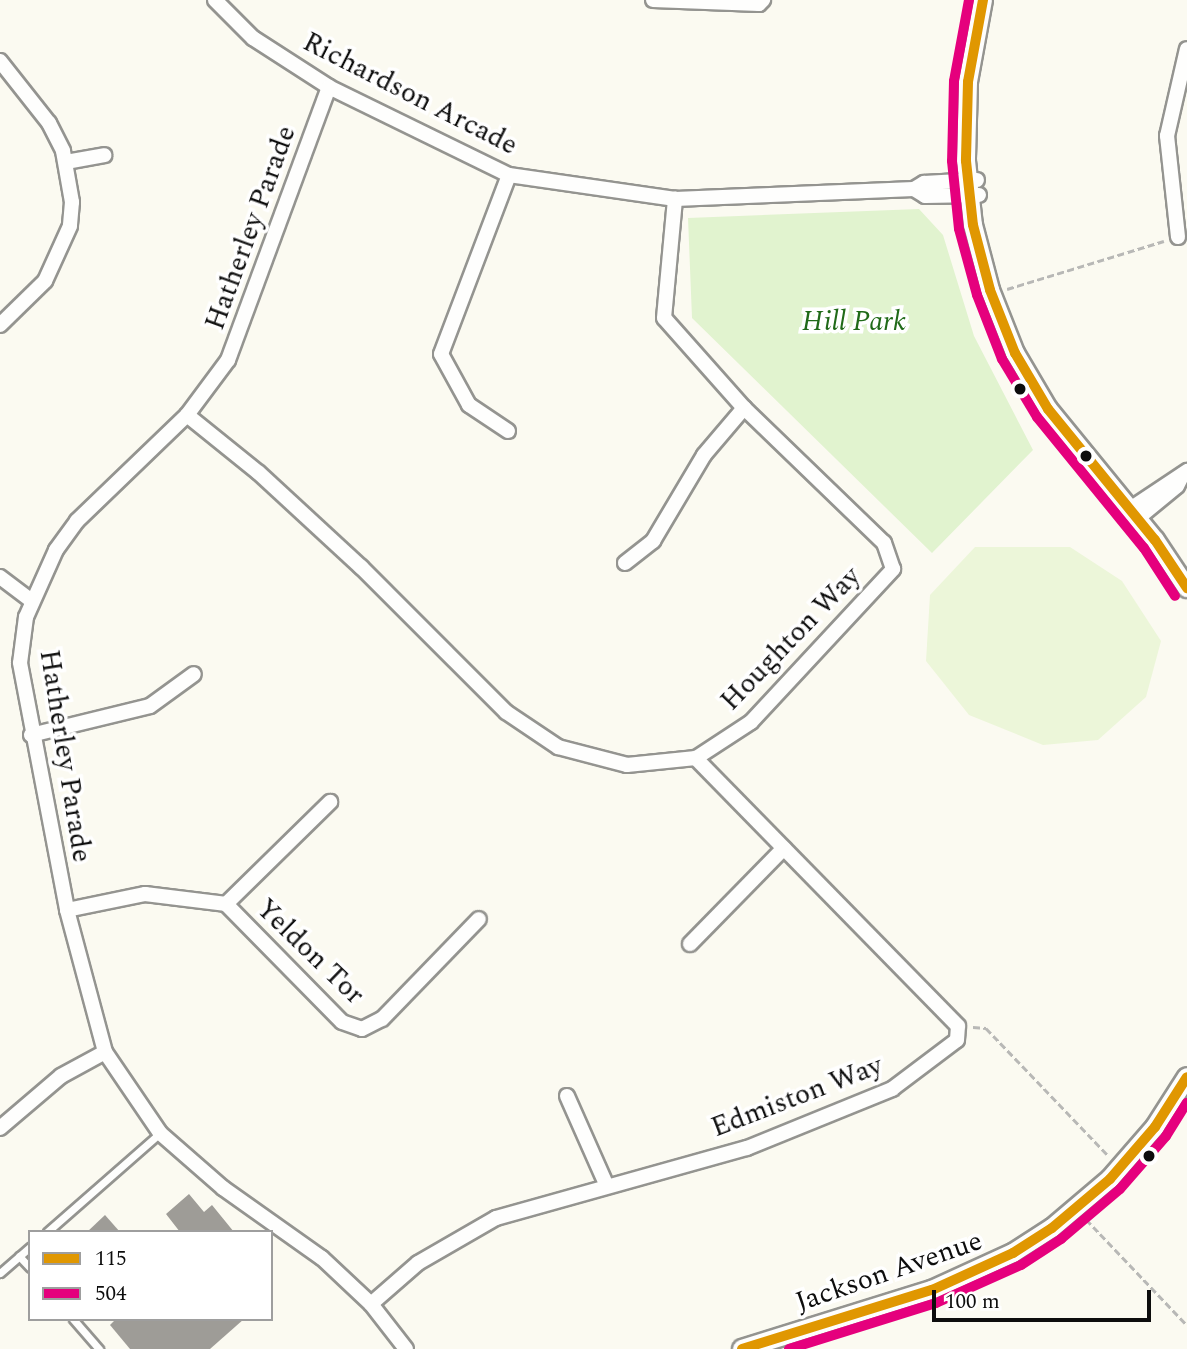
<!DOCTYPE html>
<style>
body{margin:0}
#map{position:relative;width:1187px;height:1349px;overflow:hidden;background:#fbfaf1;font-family:Spectral,serif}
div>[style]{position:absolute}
.green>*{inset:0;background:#e1f3cf}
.pitch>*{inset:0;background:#ecf6d9}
.building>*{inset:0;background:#9e9c97}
.path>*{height:2.5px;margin-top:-1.25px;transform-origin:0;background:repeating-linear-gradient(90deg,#b8b8b6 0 7px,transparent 0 10.5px)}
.roads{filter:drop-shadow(2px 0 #949490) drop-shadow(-2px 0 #949490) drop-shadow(0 2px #949490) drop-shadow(0 -2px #949490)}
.service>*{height:7px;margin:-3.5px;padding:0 3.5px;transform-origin:3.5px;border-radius:3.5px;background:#fefefd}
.minor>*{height:14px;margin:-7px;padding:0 7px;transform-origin:7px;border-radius:7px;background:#fefefd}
.tertiary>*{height:18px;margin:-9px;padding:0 9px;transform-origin:9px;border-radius:9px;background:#fefefd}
.bus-1>*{height:10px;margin:-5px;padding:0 5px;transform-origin:5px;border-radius:5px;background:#e09701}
.bus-2>*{height:10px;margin:-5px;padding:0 5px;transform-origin:5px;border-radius:5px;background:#e5007d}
.dots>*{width:19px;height:19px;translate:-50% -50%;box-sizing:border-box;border:4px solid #fff;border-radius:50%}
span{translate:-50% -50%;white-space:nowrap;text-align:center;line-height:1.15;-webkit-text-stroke:7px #fff;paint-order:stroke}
.street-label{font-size:28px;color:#0d0d0d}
.park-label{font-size:28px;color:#206a18;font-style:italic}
.legend{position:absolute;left:28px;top:1230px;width:245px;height:91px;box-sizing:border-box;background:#fff;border:2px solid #9e9e9e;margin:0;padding:9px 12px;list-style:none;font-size:21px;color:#0d0d0d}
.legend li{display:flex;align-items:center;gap:14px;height:35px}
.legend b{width:35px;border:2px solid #9e9e9e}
.scale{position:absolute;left:932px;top:1290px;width:219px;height:32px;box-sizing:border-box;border:4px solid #0d0d0d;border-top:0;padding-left:9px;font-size:21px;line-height:24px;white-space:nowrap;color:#0d0d0d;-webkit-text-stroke:5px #fff;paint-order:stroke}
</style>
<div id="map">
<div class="green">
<i style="clip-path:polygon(919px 209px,943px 235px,974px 336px,1033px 450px,932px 553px,692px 318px,688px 218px)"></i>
</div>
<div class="pitch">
<i style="clip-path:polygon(975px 547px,1070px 547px,1122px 581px,1161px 641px,1146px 697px,1098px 740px,1043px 745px,969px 715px,926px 661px,930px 595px)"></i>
</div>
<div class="building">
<i style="clip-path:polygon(189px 1194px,204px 1212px,212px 1205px,234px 1232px,180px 1232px,166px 1214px)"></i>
<i style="clip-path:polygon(105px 1215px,120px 1232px,87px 1232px)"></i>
<i style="clip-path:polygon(116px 1319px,244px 1319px,210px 1349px,130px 1349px,110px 1325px)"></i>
</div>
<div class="path">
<i style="left:1007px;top:289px;width:164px;rotate:-17deg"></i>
<i style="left:973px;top:1027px;width:13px;rotate:4deg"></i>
<i style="left:986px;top:1028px;width:176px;rotate:46.2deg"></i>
<i style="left:1086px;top:1219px;width:146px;rotate:46.4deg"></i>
</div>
<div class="roads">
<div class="service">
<i style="left:47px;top:1232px;width:150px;rotate:-41.2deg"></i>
<i style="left:19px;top:1256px;width:16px;rotate:47deg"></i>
<i style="left:0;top:1273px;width:40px;rotate:-41deg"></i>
<i style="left:73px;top:1319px;width:40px;rotate:49deg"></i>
</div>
<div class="minor">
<i style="left:215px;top:0;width:54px;rotate:45deg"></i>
<i style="left:253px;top:38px;width:90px;rotate:32.8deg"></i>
<i style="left:329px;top:87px;width:200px;rotate:26.1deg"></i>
<i style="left:509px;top:175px;width:168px;rotate:8.2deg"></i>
<i style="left:675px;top:199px;width:239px;rotate:-2.4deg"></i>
<i style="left:914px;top:189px;width:12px;rotate:-31deg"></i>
<i style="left:924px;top:183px;width:53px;rotate:-3.2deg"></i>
<i style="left:653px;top:0;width:106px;rotate:2.2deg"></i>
<i style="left:759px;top:4px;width:6px;rotate:-45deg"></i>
<i style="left:0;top:61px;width:79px;rotate:51.7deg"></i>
<i style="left:49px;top:123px;width:31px;rotate:63deg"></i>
<i style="left:63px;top:151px;width:52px;rotate:80deg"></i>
<i style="left:72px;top:202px;width:24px;rotate:95deg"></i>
<i style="left:70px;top:226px;width:60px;rotate:114.4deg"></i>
<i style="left:45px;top:281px;width:63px;rotate:135.6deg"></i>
<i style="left:329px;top:87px;width:291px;rotate:110.3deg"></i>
<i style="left:228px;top:360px;width:69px;rotate:126.7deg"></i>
<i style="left:187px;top:415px;width:153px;rotate:136.1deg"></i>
<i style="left:77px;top:521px;width:36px;rotate:126deg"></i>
<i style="left:56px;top:550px;width:73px;rotate:114.1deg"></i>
<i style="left:26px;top:617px;width:46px;rotate:97.4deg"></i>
<i style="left:20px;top:663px;width:251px;rotate:79.2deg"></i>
<i style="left:67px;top:910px;width:147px;rotate:75deg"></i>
<i style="left:105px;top:1052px;width:98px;rotate:55.8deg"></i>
<i style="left:160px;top:1133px;width:84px;rotate:41.1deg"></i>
<i style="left:223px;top:1188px;width:121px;rotate:35.3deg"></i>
<i style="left:322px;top:1258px;width:67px;rotate:43.2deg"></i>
<i style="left:371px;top:1304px;width:57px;rotate:52.1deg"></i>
<i style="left:66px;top:162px;width:39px;rotate:-10deg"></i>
<i style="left:914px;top:189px;width:13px;rotate:32deg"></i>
<i style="left:925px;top:196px;width:54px;rotate:-1.1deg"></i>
<i style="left:1178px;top:237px;width:102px;rotate:-96.2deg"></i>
<i style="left:1167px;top:136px;width:89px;rotate:-77.1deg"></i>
<i style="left:187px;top:415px;width:92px;rotate:38.9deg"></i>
<i style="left:259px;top:473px;width:139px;rotate:42.7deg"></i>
<i style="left:361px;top:567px;width:205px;rotate:45deg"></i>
<i style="left:506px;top:712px;width:63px;rotate:33.9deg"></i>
<i style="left:558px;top:747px;width:71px;rotate:14.6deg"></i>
<i style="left:627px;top:765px;width:69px;rotate:-5.8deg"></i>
<i style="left:696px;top:758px;width:66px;rotate:-33.2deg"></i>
<i style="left:751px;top:722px;width:209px;rotate:-47.1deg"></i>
<i style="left:893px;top:569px;width:28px;rotate:-109deg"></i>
<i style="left:884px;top:543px;width:194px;rotate:-136deg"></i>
<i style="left:744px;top:408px;width:120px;rotate:-131.6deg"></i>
<i style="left:664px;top:318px;width:120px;rotate:-84.7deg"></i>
<i style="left:508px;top:431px;width:47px;rotate:-146.3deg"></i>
<i style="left:469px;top:405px;width:58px;rotate:-118.8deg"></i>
<i style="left:441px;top:354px;width:191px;rotate:-69.2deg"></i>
<i style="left:1130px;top:509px;width:69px;rotate:-33.7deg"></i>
<i style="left:1138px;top:518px;width:50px;rotate:-39.4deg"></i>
<i style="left:1177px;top:486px;width:13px;rotate:-63deg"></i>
<i style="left:625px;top:563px;width:36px;rotate:-38deg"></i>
<i style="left:653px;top:541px;width:100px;rotate:-59.3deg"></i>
<i style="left:704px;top:455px;width:62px;rotate:-49.6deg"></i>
<i style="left:0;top:577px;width:39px;rotate:37deg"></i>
<i style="left:31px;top:735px;width:122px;rotate:-13.7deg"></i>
<i style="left:150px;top:706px;width:54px;rotate:-36deg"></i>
<i style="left:226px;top:904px;width:146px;rotate:-44.4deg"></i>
<i style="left:67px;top:910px;width:80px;rotate:-11.6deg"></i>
<i style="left:145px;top:894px;width:82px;rotate:7deg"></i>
<i style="left:226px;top:904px;width:165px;rotate:45.5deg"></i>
<i style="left:342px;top:1022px;width:21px;rotate:19deg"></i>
<i style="left:362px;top:1029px;width:22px;rotate:-27deg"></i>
<i style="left:382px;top:1019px;width:139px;rotate:-45.9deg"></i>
<i style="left:690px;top:944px;width:134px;rotate:-45.6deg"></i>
<i style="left:567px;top:1096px;width:96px;rotate:66.1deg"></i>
<i style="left:0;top:1128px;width:80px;rotate:-40.4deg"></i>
<i style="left:61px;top:1076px;width:50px;rotate:-28.6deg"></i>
<i style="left:371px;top:1304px;width:62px;rotate:-41.1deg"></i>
<i style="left:418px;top:1263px;width:90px;rotate:-30deg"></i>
<i style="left:496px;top:1218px;width:261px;rotate:-15.6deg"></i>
<i style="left:747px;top:1148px;width:157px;rotate:-22.1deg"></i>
<i style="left:892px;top:1089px;width:81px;rotate:-37deg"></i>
<i style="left:957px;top:1040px;width:14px;rotate:-86deg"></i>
<i style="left:958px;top:1026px;width:375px;rotate:-134.4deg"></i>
</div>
<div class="tertiary">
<i style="left:983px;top:0;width:83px;rotate:100.4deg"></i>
<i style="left:968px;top:82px;width:79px;rotate:91.5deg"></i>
<i style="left:966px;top:161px;width:64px;rotate:83.8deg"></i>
<i style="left:973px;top:225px;width:67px;rotate:75.3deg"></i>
<i style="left:990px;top:290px;width:68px;rotate:68.4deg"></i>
<i style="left:1015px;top:353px;width:65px;rotate:59.5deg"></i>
<i style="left:1048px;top:409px;width:169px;rotate:50.8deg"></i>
<i style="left:1155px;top:540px;width:58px;rotate:56.3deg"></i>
<i style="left:742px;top:1349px;width:199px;rotate:-17.3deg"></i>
<i style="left:932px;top:1290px;width:89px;rotate:-24.6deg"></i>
<i style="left:1013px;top:1253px;width:46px;rotate:-32.7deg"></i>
<i style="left:1052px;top:1228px;width:76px;rotate:-40.2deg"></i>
<i style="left:1110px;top:1179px;width:69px;rotate:-49.1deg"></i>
<i style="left:1155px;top:1127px;width:59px;rotate:-57.4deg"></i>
</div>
</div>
<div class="bus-1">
<i style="left:983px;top:0;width:83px;rotate:100.4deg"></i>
<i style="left:968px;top:82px;width:79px;rotate:91.5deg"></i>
<i style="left:966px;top:161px;width:64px;rotate:83.8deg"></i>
<i style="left:973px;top:225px;width:67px;rotate:75.3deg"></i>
<i style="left:990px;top:290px;width:68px;rotate:68.4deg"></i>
<i style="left:1015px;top:353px;width:65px;rotate:59.5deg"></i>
<i style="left:1048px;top:409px;width:169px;rotate:50.8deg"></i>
<i style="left:1155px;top:540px;width:58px;rotate:56.3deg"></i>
<i style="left:742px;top:1349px;width:199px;rotate:-17.3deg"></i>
<i style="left:932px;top:1290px;width:89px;rotate:-24.6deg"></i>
<i style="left:1013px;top:1253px;width:46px;rotate:-32.7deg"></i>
<i style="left:1052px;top:1228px;width:76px;rotate:-40.2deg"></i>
<i style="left:1110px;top:1179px;width:69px;rotate:-49.1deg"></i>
<i style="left:1155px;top:1127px;width:59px;rotate:-57.4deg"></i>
</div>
<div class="bus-2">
<i style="left:969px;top:0;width:82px;rotate:100.5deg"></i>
<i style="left:954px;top:81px;width:80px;rotate:91.4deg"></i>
<i style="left:952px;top:161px;width:68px;rotate:84.1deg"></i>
<i style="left:959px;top:229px;width:68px;rotate:74.7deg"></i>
<i style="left:977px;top:295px;width:69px;rotate:68.7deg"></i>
<i style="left:1002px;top:359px;width:68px;rotate:58.9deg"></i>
<i style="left:1037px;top:417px;width:169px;rotate:50.8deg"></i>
<i style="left:1144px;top:548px;width:57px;rotate:57.1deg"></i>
<i style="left:789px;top:1349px;width:154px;rotate:-17.4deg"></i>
<i style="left:936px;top:1303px;width:93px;rotate:-24.1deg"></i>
<i style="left:1021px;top:1265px;width:48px;rotate:-33deg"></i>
<i style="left:1061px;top:1239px;width:77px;rotate:-40.3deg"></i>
<i style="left:1120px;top:1189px;width:70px;rotate:-49deg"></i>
<i style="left:1166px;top:1136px;width:39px;rotate:-58deg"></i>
</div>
<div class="dots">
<i style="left:1020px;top:389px;background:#0d0d0d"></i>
<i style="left:1086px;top:456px;background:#0d0d0d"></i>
<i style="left:1149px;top:1156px;background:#0d0d0d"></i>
</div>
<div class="street-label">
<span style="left:410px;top:94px;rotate:27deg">Richardson Arcade</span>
<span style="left:251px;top:228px;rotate:-70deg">Hatherley Parade</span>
<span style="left:791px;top:639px;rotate:-46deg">Houghton Way</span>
<span style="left:65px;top:756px;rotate:81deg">Hatherley Parade</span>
<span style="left:310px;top:952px;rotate:44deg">Yeldon Tor</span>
<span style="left:797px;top:1097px;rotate:-21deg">Edmiston Way</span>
<span style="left:889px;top:1272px;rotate:-19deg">Jackson Avenue</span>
</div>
<div class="park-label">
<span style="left:854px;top:322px">Hill Park</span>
</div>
<ul class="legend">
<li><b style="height:9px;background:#e09701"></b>115</li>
<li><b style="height:9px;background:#e5007d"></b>504</li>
</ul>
<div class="scale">100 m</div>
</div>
